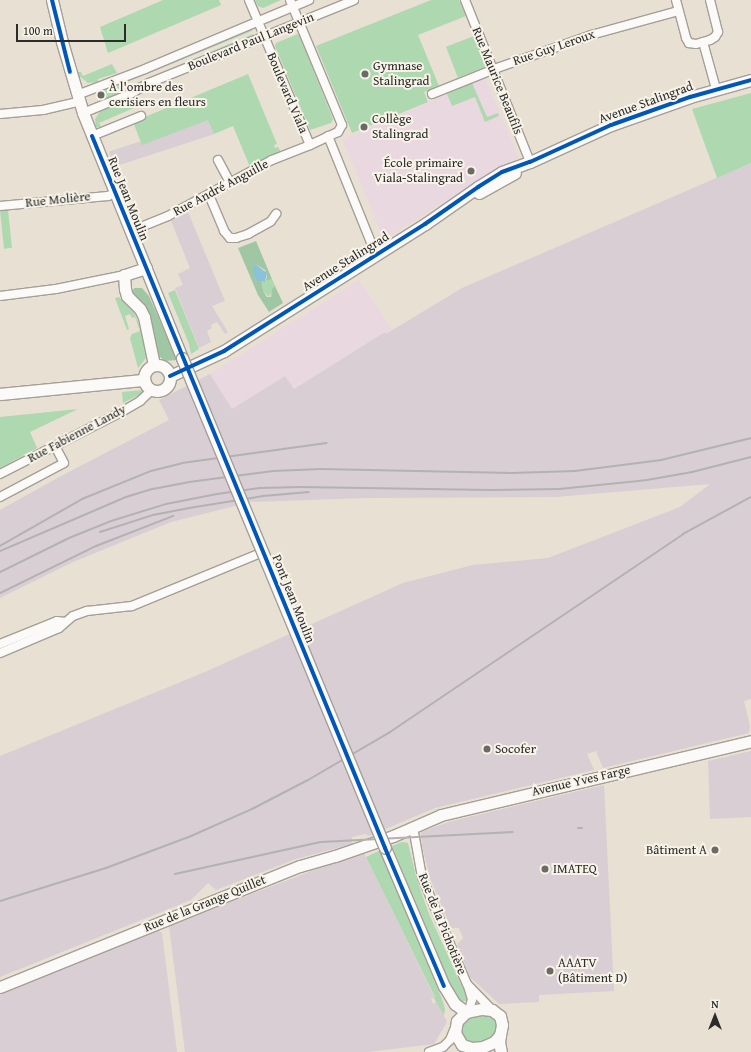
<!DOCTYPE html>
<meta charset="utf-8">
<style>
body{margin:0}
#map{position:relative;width:751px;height:1052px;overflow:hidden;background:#e8e0d2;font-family:"Gentium Book Plus",serif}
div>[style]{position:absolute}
.built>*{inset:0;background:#ead8e0}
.industrial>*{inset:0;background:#d8ced4;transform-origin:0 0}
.green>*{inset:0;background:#aed8af;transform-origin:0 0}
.forest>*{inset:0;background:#a0c7a3}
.water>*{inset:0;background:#89c2d9}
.roads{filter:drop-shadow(1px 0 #a49f97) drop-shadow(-1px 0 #a49f97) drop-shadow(0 1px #a49f97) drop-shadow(0 -1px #a49f97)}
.street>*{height:8px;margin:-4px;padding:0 4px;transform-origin:4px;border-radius:4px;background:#fcfaf8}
.secondary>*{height:11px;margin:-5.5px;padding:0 5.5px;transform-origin:5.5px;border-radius:5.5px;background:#fcfaf8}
.secondary>.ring{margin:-5.5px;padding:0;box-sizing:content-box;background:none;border:11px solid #fcfaf8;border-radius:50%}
.rail>*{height:2px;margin:-1px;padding:0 1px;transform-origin:1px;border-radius:1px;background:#b3b2b0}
.bridges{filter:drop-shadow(1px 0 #a49f97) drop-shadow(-1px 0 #a49f97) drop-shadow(0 1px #a49f97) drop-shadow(0 -1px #a49f97)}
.secondary-bridge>*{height:11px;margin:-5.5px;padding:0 5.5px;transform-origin:5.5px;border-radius:5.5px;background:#fcfaf8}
.cycleway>*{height:4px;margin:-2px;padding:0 2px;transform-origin:2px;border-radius:2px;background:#0057b8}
.dots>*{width:11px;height:11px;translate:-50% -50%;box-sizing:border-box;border:2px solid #f7f3e8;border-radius:50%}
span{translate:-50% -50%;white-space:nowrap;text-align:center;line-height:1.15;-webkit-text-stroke:4px #f7f3e8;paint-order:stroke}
.street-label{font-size:13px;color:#2b2b2b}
.poi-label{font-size:13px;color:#2b2b2b}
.left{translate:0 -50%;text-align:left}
.right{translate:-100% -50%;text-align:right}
.north{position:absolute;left:695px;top:996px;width:40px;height:40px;-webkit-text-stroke:3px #f7f3e8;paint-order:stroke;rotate:0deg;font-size:11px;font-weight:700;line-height:16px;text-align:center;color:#2b2b2b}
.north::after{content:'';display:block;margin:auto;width:14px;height:18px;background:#2b2b2b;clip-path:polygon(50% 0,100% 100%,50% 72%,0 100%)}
.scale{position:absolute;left:16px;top:24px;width:110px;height:18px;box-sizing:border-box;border:2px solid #2b2b2b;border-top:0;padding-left:5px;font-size:12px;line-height:14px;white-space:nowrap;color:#2b2b2b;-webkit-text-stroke:3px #f7f3e8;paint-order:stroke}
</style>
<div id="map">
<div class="built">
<i style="clip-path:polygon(485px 78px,519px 158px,464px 189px,384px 240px,342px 139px)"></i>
<i style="clip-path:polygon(359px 280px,393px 330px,386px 334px,385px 332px,293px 389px,285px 376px,232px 409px,210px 374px)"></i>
</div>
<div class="industrial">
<i style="left:209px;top:119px;width:16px;height:105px;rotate:72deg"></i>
<i style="clip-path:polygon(751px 163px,751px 699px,744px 701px,750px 726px,749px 733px,603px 768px,596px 751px,587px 754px,594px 770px,435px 808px,369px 836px,365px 834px,352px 837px,352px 844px,296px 859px,216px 890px,208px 883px,191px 900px,0 977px,0 756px,205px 672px,403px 583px,473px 565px,548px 558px,680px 507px,710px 484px,556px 497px,366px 498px,251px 502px,171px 522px,73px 562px,0 598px,0 510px,61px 476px,169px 420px,159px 400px,210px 374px,232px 409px,285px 376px,294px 389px,385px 332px,386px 334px,462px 288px)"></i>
<i style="clip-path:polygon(188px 212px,225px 301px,212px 306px,228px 332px,225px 334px,217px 322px,211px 325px,212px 328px,207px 331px,211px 342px,199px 348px,175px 288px,183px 285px,178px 274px,190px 268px,171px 221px)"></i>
<i style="clip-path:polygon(751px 751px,751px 817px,710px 819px,708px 761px)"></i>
<i style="clip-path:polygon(604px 785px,614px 991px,539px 995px,539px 1002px,499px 1004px,470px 977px,457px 945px,463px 938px,459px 928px,451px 928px,430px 878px,422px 846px,421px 832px,452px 821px)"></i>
<i style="clip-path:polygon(363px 851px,435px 998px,431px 999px,433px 1004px,437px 1001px,447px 1022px,434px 1044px,368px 1052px,185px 1052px,169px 926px)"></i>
<i style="clip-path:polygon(158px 930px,162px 933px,177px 1052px,0 1052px,0 992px)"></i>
</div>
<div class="green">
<i style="clip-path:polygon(163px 0,219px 0,221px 5px,108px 53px,100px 27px)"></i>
<i style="clip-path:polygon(255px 0,281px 0,263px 8px,258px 6px)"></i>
<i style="clip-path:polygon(431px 0,459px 0,466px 16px,418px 35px,439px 86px,424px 92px,428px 102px,352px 133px,316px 46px)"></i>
<i style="clip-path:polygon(251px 28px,252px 31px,127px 82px,125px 77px)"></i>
<i style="clip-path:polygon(253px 34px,255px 37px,131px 91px,129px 86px)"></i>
<i style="clip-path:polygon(298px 34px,300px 37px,333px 119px,331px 123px,310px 130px,275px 46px,276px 43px)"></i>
<i style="left:474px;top:36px;width:33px;height:30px;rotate:69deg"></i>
<i style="clip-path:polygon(112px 64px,117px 73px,98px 79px,98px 82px,88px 83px,78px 75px,78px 72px,81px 72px,83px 76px)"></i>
<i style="clip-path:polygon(248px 74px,277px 144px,274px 145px,275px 148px,278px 147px,281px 152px,250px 167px,233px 126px,214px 134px,208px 120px,142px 145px,133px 122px)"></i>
<i style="clip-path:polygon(120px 81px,125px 92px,107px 99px,102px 92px,102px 89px)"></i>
<i style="clip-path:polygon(472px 83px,487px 117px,498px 113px,499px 116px,485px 122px,475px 97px,452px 106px,447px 94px)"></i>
<i style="clip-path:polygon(751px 93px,751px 163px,717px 178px,692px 109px)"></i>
<i style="clip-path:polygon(128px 99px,131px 100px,134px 108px,99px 123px,101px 127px,96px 127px,95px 119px,101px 110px,117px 106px,116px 104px)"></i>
<i style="left:8px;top:210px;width:38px;height:8px;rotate:84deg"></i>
<i style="clip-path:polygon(272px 279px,275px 286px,269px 297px,263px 291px,262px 282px)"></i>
<i style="clip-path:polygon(175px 290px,199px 349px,191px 354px,189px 344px,168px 293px)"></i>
<i style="clip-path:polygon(119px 297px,134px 313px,141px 328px,146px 358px,138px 368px,130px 338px,132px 334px,140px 331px,135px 317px,132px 318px,130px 314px,125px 316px,129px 329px,127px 330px,115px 298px)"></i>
<i style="clip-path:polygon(143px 390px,141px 394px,123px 403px,122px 392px)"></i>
<i style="clip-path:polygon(78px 409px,30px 432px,37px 448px,0 468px,0 417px)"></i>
<i style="clip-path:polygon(402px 842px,408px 843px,417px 880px,429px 914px,459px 980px,463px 988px,466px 990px,469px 1000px,461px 1002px,449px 981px,392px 846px)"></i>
<i style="clip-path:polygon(381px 850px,442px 999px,445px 1009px,444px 1015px,434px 998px,435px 997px,366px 857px)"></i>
<i style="clip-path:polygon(480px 1014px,489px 1016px,496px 1020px,496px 1032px,490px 1038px,482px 1041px,473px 1042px,464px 1040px,462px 1038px,459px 1024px,467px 1016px)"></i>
</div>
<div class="forest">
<i style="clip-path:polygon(256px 241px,272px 279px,266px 281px,267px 275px,265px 270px,255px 264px,255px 278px,262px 282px,263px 291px,267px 297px,271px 297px,272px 289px,275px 286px,283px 303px,269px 312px,258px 295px,238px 248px)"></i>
<i style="clip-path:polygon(134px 288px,142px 288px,149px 296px,177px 360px,165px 361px,159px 356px,150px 318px,143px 305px,134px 295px,133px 291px)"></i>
</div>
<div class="water">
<i style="clip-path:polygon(255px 264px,267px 273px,265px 282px,258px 281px,253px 275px,253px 266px)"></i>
</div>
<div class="roads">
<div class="street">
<i style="left:249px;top:0;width:157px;rotate:67.2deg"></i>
<i style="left:310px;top:145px;width:31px;rotate:-25deg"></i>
<i style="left:338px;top:132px;width:8px;rotate:-60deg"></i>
<i style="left:342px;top:125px;width:135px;rotate:-112.6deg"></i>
<i style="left:465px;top:0;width:175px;rotate:68.1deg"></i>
<i style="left:676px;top:0;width:39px;rotate:75deg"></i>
<i style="left:686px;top:38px;width:6px;rotate:59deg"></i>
<i style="left:689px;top:43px;width:7px;rotate:8deg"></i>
<i style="left:696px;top:44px;width:15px;rotate:-16deg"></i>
<i style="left:710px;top:40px;width:6px;rotate:-31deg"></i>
<i style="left:715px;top:37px;width:6px;rotate:-59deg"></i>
<i style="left:718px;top:32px;width:33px;rotate:-104deg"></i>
<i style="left:703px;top:42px;width:49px;rotate:74.5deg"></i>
<i style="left:432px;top:94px;width:70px;rotate:-21.8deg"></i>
<i style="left:497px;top:68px;width:100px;rotate:-19.3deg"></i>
<i style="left:591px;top:35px;width:90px;rotate:-15.4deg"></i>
<i style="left:77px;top:95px;width:73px;rotate:-20.9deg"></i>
<i style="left:145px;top:69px;width:178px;rotate:-22.8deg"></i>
<i style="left:83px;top:113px;width:51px;rotate:-22deg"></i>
<i style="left:130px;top:94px;width:22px;rotate:-30deg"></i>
<i style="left:149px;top:83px;width:221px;rotate:-22deg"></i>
<i style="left:0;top:114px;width:43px;rotate:-5.3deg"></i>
<i style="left:43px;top:110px;width:37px;rotate:-13deg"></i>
<i style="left:92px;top:136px;width:53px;rotate:-22.2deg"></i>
<i style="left:328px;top:136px;width:128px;rotate:68deg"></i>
<i style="left:218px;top:160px;width:26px;rotate:62deg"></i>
<i style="left:209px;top:195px;width:39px;rotate:67deg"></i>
<i style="left:224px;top:231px;width:9px;rotate:49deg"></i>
<i style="left:230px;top:238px;width:6px"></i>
<i style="left:236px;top:238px;width:13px;rotate:-18deg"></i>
<i style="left:248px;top:234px;width:26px;rotate:-29deg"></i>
<i style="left:271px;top:221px;width:9px;rotate:-54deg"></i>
<i style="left:0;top:206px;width:108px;rotate:-5.3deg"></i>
<i style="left:108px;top:196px;width:8px;rotate:-23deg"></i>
<i style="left:131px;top:231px;width:40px;rotate:-22deg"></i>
<i style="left:168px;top:216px;width:118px;rotate:-28.3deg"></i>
<i style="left:272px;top:160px;width:41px;rotate:-21.5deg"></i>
<i style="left:0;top:296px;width:56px;rotate:-7.1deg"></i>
<i style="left:56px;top:289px;width:69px;rotate:-11.6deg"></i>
<i style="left:0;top:474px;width:138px;rotate:-27.1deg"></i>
<i style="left:123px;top:411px;width:20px;rotate:-30deg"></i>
<i style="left:140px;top:401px;width:16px;rotate:-43deg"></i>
<i style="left:0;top:497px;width:72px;rotate:-28deg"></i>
<i style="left:64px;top:463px;width:19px;rotate:-118deg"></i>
<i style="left:0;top:644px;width:61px;rotate:-22deg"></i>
<i style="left:57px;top:621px;width:8px;rotate:7deg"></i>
<i style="left:0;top:653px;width:64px;rotate:-23deg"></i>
<i style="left:59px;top:628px;width:18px;rotate:-41deg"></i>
<i style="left:73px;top:616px;width:15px;rotate:-20deg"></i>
<i style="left:87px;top:611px;width:45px;rotate:-6.3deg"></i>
<i style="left:132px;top:606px;width:142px;rotate:-22.4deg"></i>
<i style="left:413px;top:827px;width:51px;rotate:79.8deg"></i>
<i style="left:422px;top:877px;width:106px;rotate:67.3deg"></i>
<i style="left:463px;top:975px;width:10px;rotate:66deg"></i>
<i style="left:467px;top:984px;width:36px;rotate:46deg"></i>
<i style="left:468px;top:986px;width:14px;rotate:73deg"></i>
<i style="left:472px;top:999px;width:12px;rotate:104deg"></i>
<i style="left:429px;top:1052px;width:15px;rotate:-20deg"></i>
<i style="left:443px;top:1047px;width:10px;rotate:-45deg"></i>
<i style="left:450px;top:1040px;width:11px;rotate:-68deg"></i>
</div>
<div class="secondary">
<i style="left:52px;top:0;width:43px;rotate:76.6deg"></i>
<i style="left:62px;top:42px;width:74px;rotate:73.5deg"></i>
<i style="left:83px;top:113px;width:264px;rotate:68deg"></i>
<i style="left:479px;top:193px;width:41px;rotate:-29.1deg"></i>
<i style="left:146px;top:268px;width:23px;rotate:162deg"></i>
<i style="left:124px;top:275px;width:14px;rotate:86deg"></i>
<i style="left:125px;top:289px;width:7px;rotate:74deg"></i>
<i style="left:127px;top:296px;width:18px;rotate:45deg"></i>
<i style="left:140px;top:309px;width:9px;rotate:63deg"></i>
<i style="left:144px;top:317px;width:49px;rotate:78.2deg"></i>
<i class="ring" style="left:144px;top:365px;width:15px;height:15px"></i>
<i style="left:170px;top:376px;width:60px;rotate:-24.8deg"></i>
<i style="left:224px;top:351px;width:238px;rotate:-32.3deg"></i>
<i style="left:425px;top:224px;width:65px;rotate:-34.9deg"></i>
<i style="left:478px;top:187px;width:28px;rotate:-32deg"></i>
<i style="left:502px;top:172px;width:30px;rotate:-20deg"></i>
<i style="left:530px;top:162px;width:89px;rotate:-24.6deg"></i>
<i style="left:611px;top:125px;width:84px;rotate:-19.5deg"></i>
<i style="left:690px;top:97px;width:63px;rotate:-15.6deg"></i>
<i style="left:0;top:394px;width:145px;rotate:-5.6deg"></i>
<i style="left:385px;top:848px;width:150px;rotate:66.9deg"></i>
<i style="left:444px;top:986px;width:21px;rotate:59deg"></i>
<i style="left:455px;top:1004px;width:14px;rotate:36deg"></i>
<i style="left:0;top:987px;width:323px;rotate:-22deg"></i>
<i style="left:300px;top:866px;width:36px;rotate:-16deg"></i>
<i style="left:335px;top:856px;width:61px;rotate:-19deg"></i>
<i style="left:393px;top:836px;width:52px;rotate:-23.6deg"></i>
<i style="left:441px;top:815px;width:319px;rotate:-13.4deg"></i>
<i style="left:482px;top:1009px;width:10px;rotate:6deg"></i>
<i style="left:492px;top:1010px;width:10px;rotate:37deg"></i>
<i style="left:500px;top:1016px;width:9px;rotate:77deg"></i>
<i style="left:502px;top:1025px;width:10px;rotate:101deg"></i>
<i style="left:500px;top:1035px;width:9px;rotate:131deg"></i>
<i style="left:494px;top:1042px;width:12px;rotate:156deg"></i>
<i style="left:483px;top:1047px;width:11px;rotate:175deg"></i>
<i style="left:472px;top:1048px;width:10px;rotate:-163deg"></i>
<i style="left:462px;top:1045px;width:14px;rotate:-120deg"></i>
<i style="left:455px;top:1033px;width:12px;rotate:-81deg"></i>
<i style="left:457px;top:1021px;width:13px;rotate:-45deg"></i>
<i style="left:466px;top:1012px;width:16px;rotate:-11deg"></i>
<i style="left:500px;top:1035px;width:7px;rotate:98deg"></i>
<i style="left:499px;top:1042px;width:10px;rotate:79deg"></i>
</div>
</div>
<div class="rail">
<i style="left:100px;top:532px;width:56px;rotate:-17.8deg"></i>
<i style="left:153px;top:515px;width:37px;rotate:-11deg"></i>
<i style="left:189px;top:508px;width:75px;rotate:-9.2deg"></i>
<i style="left:263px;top:496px;width:46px;rotate:-5deg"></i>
<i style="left:0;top:546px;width:95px;rotate:-29.8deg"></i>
<i style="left:82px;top:499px;width:74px;rotate:-22.1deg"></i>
<i style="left:151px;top:471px;width:32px;rotate:-14deg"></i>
<i style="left:182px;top:463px;width:146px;rotate:-7.9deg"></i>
<i style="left:0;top:551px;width:137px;rotate:-23.2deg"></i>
<i style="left:126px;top:497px;width:28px;rotate:-17deg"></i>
<i style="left:153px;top:489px;width:37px;rotate:-11deg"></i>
<i style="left:189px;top:482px;width:85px;rotate:-7.5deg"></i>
<i style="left:273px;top:471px;width:48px;rotate:-2.4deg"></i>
<i style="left:321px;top:469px;width:191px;rotate:1.2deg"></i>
<i style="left:512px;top:473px;width:63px;rotate:-1.8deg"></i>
<i style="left:575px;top:471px;width:87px;rotate:-7.3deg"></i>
<i style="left:661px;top:460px;width:93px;rotate:-13.7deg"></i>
<i style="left:0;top:572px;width:77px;rotate:-26.2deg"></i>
<i style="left:69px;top:538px;width:45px;rotate:-22deg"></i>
<i style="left:111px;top:521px;width:58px;rotate:-17.2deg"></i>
<i style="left:166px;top:504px;width:52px;rotate:-11.1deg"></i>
<i style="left:217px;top:494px;width:43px;rotate:-7.9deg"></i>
<i style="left:260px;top:488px;width:40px;rotate:-1.4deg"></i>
<i style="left:300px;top:487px;width:191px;rotate:0.9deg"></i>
<i style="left:491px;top:490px;width:68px;rotate:-0.8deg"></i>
<i style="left:559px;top:489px;width:88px;rotate:-5.8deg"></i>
<i style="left:647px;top:480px;width:46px;rotate:-10.1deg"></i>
<i style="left:692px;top:472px;width:61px;rotate:-14.3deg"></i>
<i style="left:0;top:593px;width:107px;rotate:-26.1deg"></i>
<i style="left:96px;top:546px;width:83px;rotate:-21.3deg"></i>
<i style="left:578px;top:828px;width:4px"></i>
<i style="left:175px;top:874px;width:149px;rotate:-12.4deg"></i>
<i style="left:321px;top:842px;width:192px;rotate:-3deg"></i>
<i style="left:0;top:901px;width:111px;rotate:-17.3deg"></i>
<i style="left:106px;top:868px;width:91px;rotate:-20.6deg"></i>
<i style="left:191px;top:836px;width:67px;rotate:-23.9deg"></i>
<i style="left:252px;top:809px;width:63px;rotate:-27.4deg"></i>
<i style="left:308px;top:780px;width:95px;rotate:-30.3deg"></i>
<i style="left:390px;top:732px;width:354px;rotate:-34deg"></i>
<i style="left:683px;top:534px;width:77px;rotate:-28.6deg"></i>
</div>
<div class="bridges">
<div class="secondary-bridge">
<i style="left:182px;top:358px;width:530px;rotate:67.5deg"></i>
</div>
</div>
<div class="cycleway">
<i style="left:52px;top:0;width:74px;rotate:76deg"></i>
<i style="left:92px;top:136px;width:770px;rotate:67.63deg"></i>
<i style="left:385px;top:848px;width:150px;rotate:66.9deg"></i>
<i style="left:170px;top:376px;width:60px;rotate:-24.8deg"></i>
<i style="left:224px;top:351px;width:238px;rotate:-32.3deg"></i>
<i style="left:425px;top:224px;width:65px;rotate:-34.9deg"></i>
<i style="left:478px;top:187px;width:28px;rotate:-32deg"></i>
<i style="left:502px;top:172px;width:30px;rotate:-20deg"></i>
<i style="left:530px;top:162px;width:89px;rotate:-24.6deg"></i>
<i style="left:611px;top:125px;width:84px;rotate:-19.5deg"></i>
<i style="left:690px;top:97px;width:63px;rotate:-15.6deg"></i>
</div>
<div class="dots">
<i style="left:365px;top:74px;background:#6d6a65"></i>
<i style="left:101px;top:95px;background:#6d6a65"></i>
<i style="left:364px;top:127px;background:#6d6a65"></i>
<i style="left:471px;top:171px;background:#6d6a65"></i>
<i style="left:487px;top:749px;background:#6d6a65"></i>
<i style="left:715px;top:850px;background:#6d6a65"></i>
<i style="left:545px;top:869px;background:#6d6a65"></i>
<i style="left:550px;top:971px;background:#6d6a65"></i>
</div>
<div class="street-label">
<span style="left:251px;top:42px;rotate:-22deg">Boulevard Paul Langevin</span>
<span style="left:554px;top:48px;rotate:-19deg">Rue Guy Leroux</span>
<span style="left:497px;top:81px;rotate:68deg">Rue Maurice Beaufils</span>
<span style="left:287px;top:93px;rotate:67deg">Boulevard Viala</span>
<span style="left:646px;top:103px;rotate:-20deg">Avenue Stalingrad</span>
<span style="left:221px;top:188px;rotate:-28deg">Rue André Anguille</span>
<span style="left:128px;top:199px;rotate:68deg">Rue Jean Moulin</span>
<span style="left:58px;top:200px;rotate:-6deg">Rue Molière</span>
<span style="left:346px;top:262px;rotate:-32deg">Avenue Stalingrad</span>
<span style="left:77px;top:434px;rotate:-28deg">Rue Fabienne Landy</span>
<span style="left:293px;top:599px;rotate:68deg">Pont Jean Moulin</span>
<span style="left:581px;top:781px;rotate:-13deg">Avenue Yves Farge</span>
<span style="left:205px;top:904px;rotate:-22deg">Rue de la Grange Quillet</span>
<span style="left:442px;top:924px;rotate:68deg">Rue de la Pichotière</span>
</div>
<div class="poi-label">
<span class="left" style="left:373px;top:74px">Gymnase<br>Stalingrad</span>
<span class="left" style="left:109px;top:95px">À l'ombre des<br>cerisiers en fleurs</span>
<span class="left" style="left:372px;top:127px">Collège<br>Stalingrad</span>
<span class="right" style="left:463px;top:171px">École primaire<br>Viala-Stalingrad</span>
<span class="left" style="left:495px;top:749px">Socofer</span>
<span class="right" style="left:707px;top:850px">Bâtiment A</span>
<span class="left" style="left:553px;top:869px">IMATEQ</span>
<span class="left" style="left:558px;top:971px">AAATV<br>(Bâtiment D)</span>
</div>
<div class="north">N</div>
<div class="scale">100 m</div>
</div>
